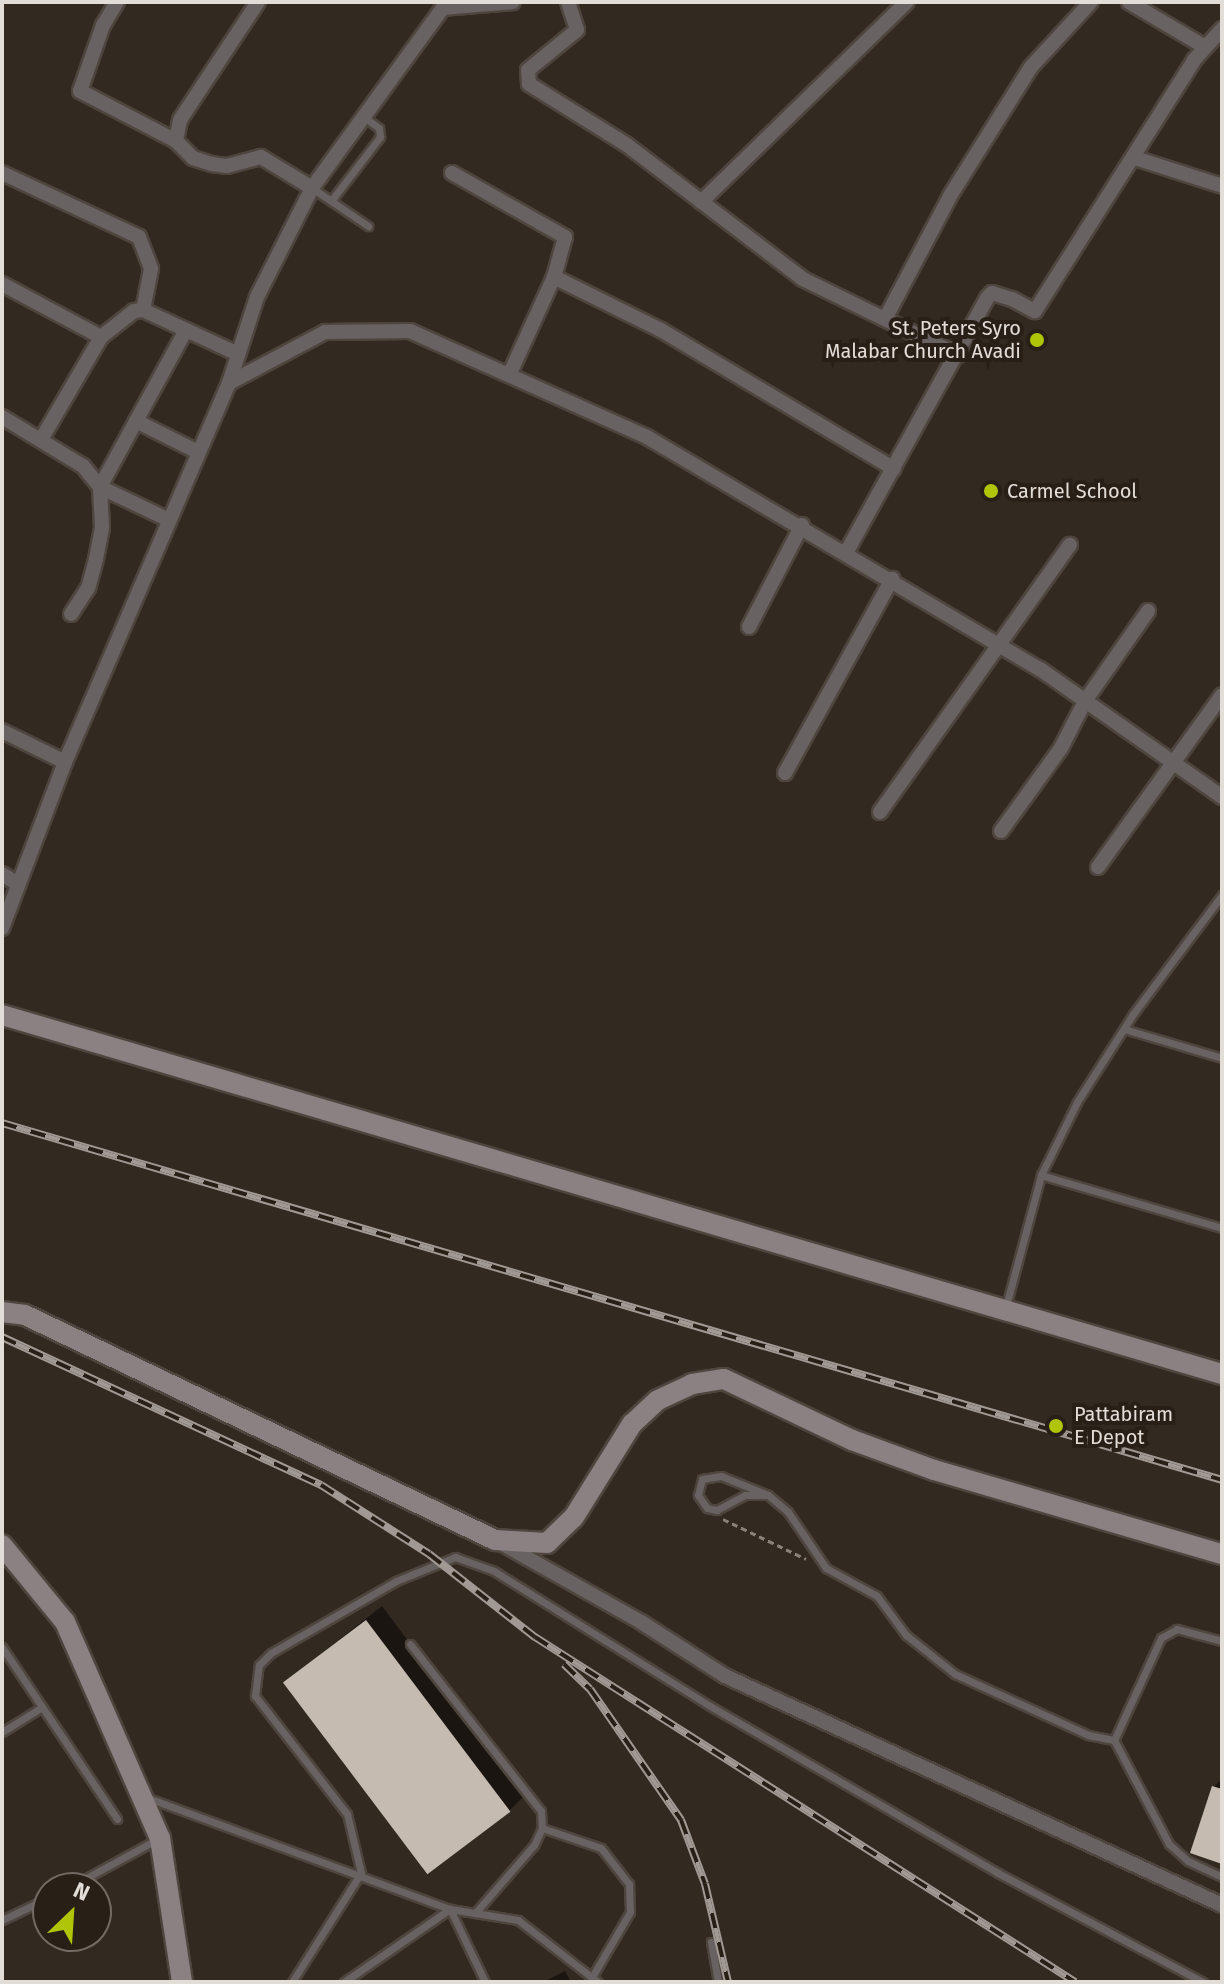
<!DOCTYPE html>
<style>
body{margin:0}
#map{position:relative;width:1224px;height:1984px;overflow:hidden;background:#322921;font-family:"Fira Sans",sans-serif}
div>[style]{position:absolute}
.shadow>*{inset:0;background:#0007}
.building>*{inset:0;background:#c5bbb0;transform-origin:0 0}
.path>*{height:3px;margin-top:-1.5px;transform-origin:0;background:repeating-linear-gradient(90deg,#89827b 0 6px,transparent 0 10px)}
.roads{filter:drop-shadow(2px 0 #4e463e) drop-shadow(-2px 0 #4e463e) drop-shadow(0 2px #4e463e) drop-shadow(0 -2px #4e463e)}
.lane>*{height:7px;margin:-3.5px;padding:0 3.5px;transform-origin:3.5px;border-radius:3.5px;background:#696263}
.street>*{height:14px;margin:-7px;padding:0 7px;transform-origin:7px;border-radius:7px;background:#696263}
.secondary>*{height:20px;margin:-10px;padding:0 10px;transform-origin:10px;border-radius:10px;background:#8b8082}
.rail>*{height:8px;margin-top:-4px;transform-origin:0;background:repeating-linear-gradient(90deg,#282017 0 15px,#a19a94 0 30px);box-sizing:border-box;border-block:2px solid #a19a94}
.dots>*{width:22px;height:22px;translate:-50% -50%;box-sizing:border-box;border:4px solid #282017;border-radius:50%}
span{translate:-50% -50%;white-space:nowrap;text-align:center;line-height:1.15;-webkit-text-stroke:8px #282017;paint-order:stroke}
.poi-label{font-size:20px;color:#e3ddd8}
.right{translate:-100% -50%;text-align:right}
.left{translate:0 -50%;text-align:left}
.frame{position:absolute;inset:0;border:4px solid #e3ddd8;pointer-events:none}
.north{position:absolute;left:32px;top:1872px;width:80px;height:80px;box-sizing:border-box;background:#282017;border:2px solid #736c64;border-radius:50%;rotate:25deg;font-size:22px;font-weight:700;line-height:32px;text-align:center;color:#e3ddd8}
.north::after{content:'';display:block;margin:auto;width:28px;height:36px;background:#afc508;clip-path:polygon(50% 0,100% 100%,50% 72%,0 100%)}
</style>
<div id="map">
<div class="shadow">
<i style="clip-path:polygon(382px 1606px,524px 1796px,509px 1811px,285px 1682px)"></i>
<i style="clip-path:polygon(1222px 1778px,1222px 1862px,1214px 1787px)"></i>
<i style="clip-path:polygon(565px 1971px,571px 1982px,543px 1982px)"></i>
</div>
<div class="building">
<i style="left:366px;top:1620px;width:240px;height:104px;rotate:53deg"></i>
<i style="clip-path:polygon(1212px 1786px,1222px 1789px,1222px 1864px,1190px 1853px)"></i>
</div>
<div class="path">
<i style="left:723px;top:1519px;width:92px;rotate:25.7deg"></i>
</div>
<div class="roads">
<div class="lane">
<i style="left:312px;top:188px;width:68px;rotate:34.2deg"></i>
<i style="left:331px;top:201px;width:81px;rotate:-52.6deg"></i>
<i style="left:380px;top:137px;width:9px;rotate:-96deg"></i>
<i style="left:379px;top:128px;width:19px;rotate:-144deg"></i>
<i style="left:1124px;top:1029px;width:102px;rotate:16.5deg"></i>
<i style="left:1041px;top:1175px;width:189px;rotate:16.3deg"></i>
<i style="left:1006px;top:1306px;width:136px;rotate:-75deg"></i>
<i style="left:1041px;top:1175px;width:81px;rotate:-63.7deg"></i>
<i style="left:1077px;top:1102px;width:104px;rotate:-57.5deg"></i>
<i style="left:1133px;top:1014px;width:149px;rotate:-53.2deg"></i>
<i style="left:768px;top:1495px;width:23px;rotate:180deg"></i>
<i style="left:745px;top:1495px;width:32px;rotate:152deg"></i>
<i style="left:717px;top:1510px;width:10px;rotate:-169deg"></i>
<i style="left:707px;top:1508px;width:16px;rotate:-125deg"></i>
<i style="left:698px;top:1495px;width:16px;rotate:-76deg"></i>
<i style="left:702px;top:1479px;width:19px;rotate:-9deg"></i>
<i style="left:721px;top:1476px;width:51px;rotate:22deg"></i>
<i style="left:768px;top:1495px;width:26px;rotate:40deg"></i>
<i style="left:788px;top:1512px;width:68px;rotate:55.8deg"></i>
<i style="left:826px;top:1568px;width:58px;rotate:28.8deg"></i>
<i style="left:877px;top:1596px;width:49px;rotate:53.4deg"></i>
<i style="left:906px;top:1635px;width:63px;rotate:38.5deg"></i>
<i style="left:955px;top:1674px;width:146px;rotate:24.6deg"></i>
<i style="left:1088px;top:1735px;width:26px;rotate:11deg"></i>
<i style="left:1222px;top:1641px;width:47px;rotate:-165.1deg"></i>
<i style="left:1177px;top:1629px;width:18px;rotate:151deg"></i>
<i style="left:1161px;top:1638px;width:112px;rotate:114.7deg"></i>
<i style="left:1114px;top:1740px;width:118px;rotate:62.1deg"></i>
<i style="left:1169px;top:1844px;width:25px;rotate:42deg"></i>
<i style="left:1188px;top:1861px;width:38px;rotate:25deg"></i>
<i style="left:410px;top:1644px;width:212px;rotate:51.9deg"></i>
<i style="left:541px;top:1811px;width:17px;rotate:87deg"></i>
<i style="left:542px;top:1828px;width:19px;rotate:115deg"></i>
<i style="left:534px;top:1845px;width:90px;rotate:130.9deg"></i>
<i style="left:2px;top:1647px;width:207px;rotate:56.2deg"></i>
<i style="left:2px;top:1732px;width:47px;rotate:-32deg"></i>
<i style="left:148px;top:1798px;width:322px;rotate:20.2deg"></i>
<i style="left:450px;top:1909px;width:69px;rotate:9.2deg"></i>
<i style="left:518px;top:1920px;width:101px;rotate:37.8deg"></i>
<i style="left:542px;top:1828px;width:62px;rotate:18.7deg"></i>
<i style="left:601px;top:1848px;width:46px;rotate:52.1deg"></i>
<i style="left:629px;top:1884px;width:28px;rotate:88deg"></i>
<i style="left:630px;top:1912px;width:75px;rotate:120.3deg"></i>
<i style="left:68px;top:1888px;width:102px;rotate:-28.6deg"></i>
<i style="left:2px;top:1920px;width:51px;rotate:-25.6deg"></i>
<i style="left:711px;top:1942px;width:41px;rotate:80.1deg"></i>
<i style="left:292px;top:1982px;width:129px;rotate:-57.7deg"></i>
<i style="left:361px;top:1873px;width:61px;rotate:-103.3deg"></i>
<i style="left:347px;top:1814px;width:150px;rotate:-127.9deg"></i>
<i style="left:255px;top:1696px;width:31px;rotate:-83deg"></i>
<i style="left:259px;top:1665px;width:17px;rotate:-45deg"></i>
<i style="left:271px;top:1653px;width:144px;rotate:-29.9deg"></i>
<i style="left:396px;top:1581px;width:64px;rotate:-22.1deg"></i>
<i style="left:455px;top:1557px;width:41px;rotate:19.7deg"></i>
<i style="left:494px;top:1571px;width:255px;rotate:32deg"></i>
<i style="left:710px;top:1706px;width:333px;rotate:30.1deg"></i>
<i style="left:998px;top:1873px;width:232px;rotate:28deg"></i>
<i style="left:344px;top:1982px;width:129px;rotate:-34.6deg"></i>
<i style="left:450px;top:1909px;width:81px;rotate:64.4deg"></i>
</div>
<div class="street">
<i style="left:117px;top:2px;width:27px;rotate:121deg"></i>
<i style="left:103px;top:25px;width:70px;rotate:109.2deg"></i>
<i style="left:80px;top:91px;width:108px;rotate:27.5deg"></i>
<i style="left:258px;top:2px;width:141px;rotate:123.5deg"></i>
<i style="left:180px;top:120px;width:21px;rotate:101deg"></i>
<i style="left:176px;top:141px;width:24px;rotate:45deg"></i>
<i style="left:193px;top:158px;width:20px;rotate:18deg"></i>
<i style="left:212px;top:164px;width:15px;rotate:8deg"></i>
<i style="left:227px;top:166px;width:35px;rotate:-15deg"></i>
<i style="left:261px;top:157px;width:60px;rotate:31.3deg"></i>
<i style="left:568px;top:2px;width:29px;rotate:72deg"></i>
<i style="left:577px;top:30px;width:63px;rotate:140.8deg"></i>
<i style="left:528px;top:70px;width:14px;rotate:86deg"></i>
<i style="left:529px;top:84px;width:115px;rotate:31.9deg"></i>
<i style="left:627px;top:145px;width:221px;rotate:37.3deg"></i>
<i style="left:803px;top:279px;width:173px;rotate:26.1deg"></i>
<i style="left:1129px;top:2px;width:88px;rotate:30.6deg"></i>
<i style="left:1135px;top:158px;width:91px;rotate:17.8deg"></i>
<i style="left:2px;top:173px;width:151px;rotate:25deg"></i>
<i style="left:139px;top:237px;width:34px;rotate:69deg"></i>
<i style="left:151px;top:269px;width:42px;rotate:101deg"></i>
<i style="left:452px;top:173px;width:130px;rotate:29.5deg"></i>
<i style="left:565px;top:237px;width:41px;rotate:105.4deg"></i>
<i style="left:554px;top:277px;width:106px;rotate:114.6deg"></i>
<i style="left:701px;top:202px;width:287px;rotate:-44.2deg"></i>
<i style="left:554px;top:277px;width:119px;rotate:26.4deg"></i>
<i style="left:661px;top:330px;width:271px;rotate:30.8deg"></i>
<i style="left:2px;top:284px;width:112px;rotate:28.2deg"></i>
<i style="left:885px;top:319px;width:139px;rotate:-62.1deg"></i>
<i style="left:950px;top:196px;width:152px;rotate:-57.9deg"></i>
<i style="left:1031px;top:67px;width:88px;rotate:-47.3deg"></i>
<i style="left:229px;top:383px;width:90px;rotate:-72deg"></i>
<i style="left:257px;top:297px;width:122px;rotate:-63.2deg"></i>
<i style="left:312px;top:188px;width:223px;rotate:-54deg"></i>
<i style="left:443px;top:8px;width:70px;rotate:-4.9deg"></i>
<i style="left:2px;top:417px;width:95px;rotate:31.2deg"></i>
<i style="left:83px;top:466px;width:27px;rotate:51deg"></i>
<i style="left:100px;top:487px;width:41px;rotate:87.2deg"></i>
<i style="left:102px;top:528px;width:32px;rotate:101deg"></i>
<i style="left:96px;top:559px;width:30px;rotate:105deg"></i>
<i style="left:88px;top:588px;width:31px;rotate:123deg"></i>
<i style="left:136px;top:421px;width:67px;rotate:26.6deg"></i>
<i style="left:42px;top:438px;width:117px;rotate:-59.7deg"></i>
<i style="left:101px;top:337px;width:42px;rotate:-38.2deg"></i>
<i style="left:134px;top:311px;width:9px;rotate:-6deg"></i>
<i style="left:143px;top:310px;width:105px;rotate:24.9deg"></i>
<i style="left:167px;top:519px;width:74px;rotate:-154.5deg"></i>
<i style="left:100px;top:487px;width:179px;rotate:-61.3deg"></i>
<i style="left:847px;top:551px;width:289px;rotate:-61deg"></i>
<i style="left:987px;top:298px;width:7px;rotate:-45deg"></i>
<i style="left:992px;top:293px;width:21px;rotate:17deg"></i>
<i style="left:1012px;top:299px;width:26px;rotate:28deg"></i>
<i style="left:1035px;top:311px;width:297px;rotate:-57.6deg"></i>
<i style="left:1194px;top:60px;width:42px;rotate:-47.9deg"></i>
<i style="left:749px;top:627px;width:115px;rotate:-62.5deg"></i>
<i style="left:2px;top:731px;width:70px;rotate:26.2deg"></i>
<i style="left:785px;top:773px;width:222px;rotate:-61.1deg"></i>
<i style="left:880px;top:812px;width:328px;rotate:-54.6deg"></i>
<i style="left:1001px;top:831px;width:102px;rotate:-54.1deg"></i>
<i style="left:1061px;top:748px;width:53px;rotate:-62.9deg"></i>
<i style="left:1085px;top:701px;width:110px;rotate:-55deg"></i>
<i style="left:1098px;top:867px;width:212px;rotate:-54.2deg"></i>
<i style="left:2px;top:874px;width:19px;rotate:32deg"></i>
<i style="left:2px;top:928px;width:178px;rotate:-69.2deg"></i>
<i style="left:65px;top:762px;width:413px;rotate:-66.6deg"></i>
<i style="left:229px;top:383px;width:109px;rotate:-28deg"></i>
<i style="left:325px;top:332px;width:85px;rotate:-0.7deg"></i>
<i style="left:410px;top:331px;width:260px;rotate:24.1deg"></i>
<i style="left:647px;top:437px;width:456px;rotate:30.6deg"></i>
<i style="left:1040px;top:669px;width:223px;rotate:35.1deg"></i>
<i style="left:499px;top:1542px;width:163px;rotate:29.4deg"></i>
<i style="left:641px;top:1622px;width:100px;rotate:32.7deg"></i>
<i style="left:725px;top:1676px;width:547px;rotate:24.74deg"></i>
</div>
<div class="secondary">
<i style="left:2px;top:1015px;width:1272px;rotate:16.4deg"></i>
<i style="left:2px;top:1312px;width:23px;rotate:7deg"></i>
<i style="left:25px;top:1315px;width:521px;rotate:25.58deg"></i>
<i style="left:495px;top:1540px;width:52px;rotate:3.3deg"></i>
<i style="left:547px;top:1543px;width:37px;rotate:-44deg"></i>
<i style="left:574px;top:1517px;width:110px;rotate:-58.1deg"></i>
<i style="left:632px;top:1424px;width:35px;rotate:-43deg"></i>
<i style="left:658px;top:1400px;width:38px;rotate:-25deg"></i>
<i style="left:692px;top:1384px;width:32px;rotate:-9deg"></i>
<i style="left:724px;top:1379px;width:142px;rotate:25.5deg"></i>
<i style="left:852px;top:1440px;width:87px;rotate:20.1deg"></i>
<i style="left:934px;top:1470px;width:300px;rotate:16.3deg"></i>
<i style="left:2px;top:1545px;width:99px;rotate:50.7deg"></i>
<i style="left:65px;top:1622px;width:236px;rotate:66.3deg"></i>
<i style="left:160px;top:1838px;width:146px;rotate:81.3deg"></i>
</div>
</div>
<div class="rail">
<i style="left:2px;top:1123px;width:1271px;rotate:16.31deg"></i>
<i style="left:2px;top:1337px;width:352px;rotate:24.9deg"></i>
<i style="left:321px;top:1485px;width:128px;rotate:32.6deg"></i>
<i style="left:429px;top:1554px;width:135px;rotate:38.1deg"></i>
<i style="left:535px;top:1637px;width:641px;rotate:32.57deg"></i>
<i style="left:564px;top:1664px;width:36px;rotate:44deg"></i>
<i style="left:590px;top:1689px;width:160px;rotate:55.2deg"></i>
<i style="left:681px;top:1820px;width:68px;rotate:69.4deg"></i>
<i style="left:705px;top:1884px;width:101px;rotate:76.8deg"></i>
</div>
<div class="dots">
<i style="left:1037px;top:340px;background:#afc508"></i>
<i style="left:991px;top:491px;background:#afc508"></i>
<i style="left:1056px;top:1426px;background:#afc508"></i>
</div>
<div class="poi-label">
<span class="right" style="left:1021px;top:340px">St. Peters Syro<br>Malabar Church Avadi</span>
<span class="left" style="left:1007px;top:491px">Carmel School</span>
<span class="left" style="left:1074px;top:1426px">Pattabiram<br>E Depot</span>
</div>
<div class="frame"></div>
<div class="north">N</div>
</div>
